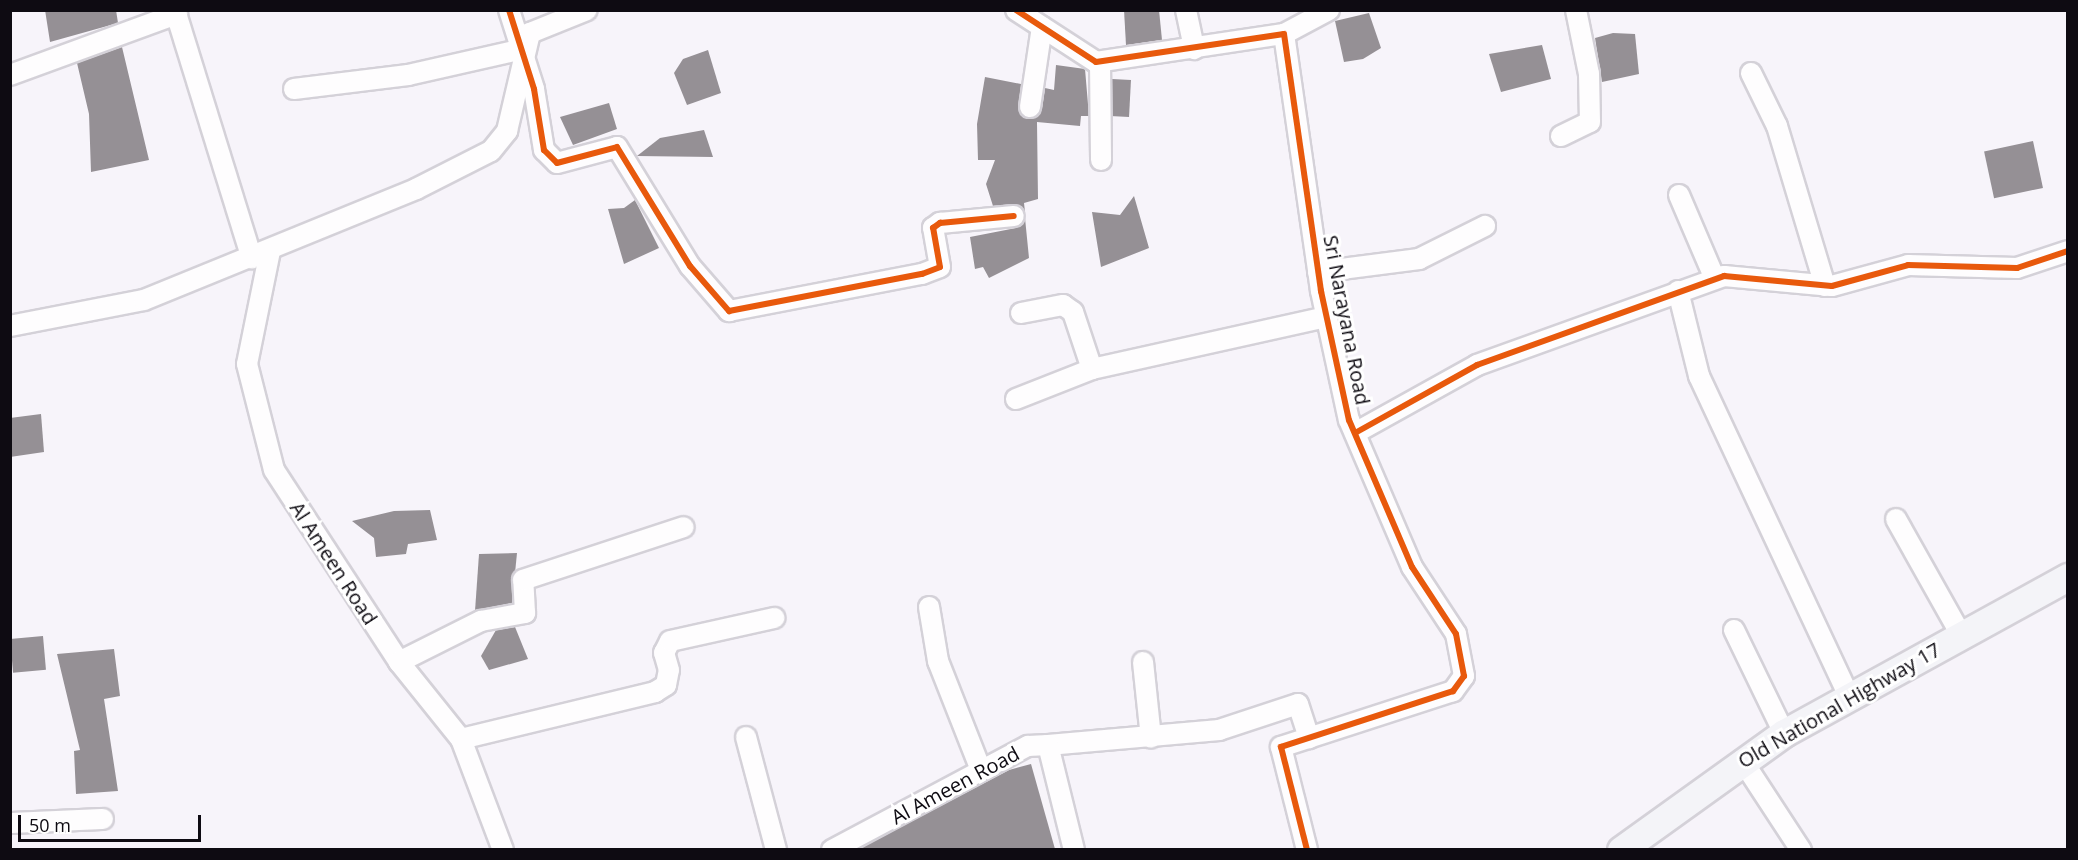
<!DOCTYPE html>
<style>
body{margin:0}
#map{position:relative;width:2078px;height:860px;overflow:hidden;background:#f7f4fa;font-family:"Open Sans",sans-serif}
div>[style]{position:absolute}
.building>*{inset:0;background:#959095;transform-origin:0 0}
.roads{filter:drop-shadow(2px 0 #d4d1d8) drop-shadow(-2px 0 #d4d1d8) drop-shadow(0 2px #d4d1d8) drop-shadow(0 -2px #d4d1d8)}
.street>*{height:20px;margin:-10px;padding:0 10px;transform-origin:10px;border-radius:10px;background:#fefdfe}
.secondary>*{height:27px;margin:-13.5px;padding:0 13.5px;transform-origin:13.5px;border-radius:13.5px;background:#f4f4f8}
.cycleway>*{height:6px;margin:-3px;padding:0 3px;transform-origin:3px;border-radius:3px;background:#e8590c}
span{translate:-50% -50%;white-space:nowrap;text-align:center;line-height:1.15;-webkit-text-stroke:6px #fff;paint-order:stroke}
.street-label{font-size:20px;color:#0e0b12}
.frame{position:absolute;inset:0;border:12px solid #0e0b12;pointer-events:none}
.scale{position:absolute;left:18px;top:815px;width:183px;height:27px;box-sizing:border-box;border:3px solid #0e0b12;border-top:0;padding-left:8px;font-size:18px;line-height:21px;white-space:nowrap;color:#0e0b12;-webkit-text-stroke:4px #fff;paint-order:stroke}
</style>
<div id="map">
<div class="building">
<i style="clip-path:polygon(45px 10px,116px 10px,118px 23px,50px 42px)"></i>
<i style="clip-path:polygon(1124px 10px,1159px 10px,1162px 40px,1126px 45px)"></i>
<i style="clip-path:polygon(1369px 13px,1381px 48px,1363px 59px,1344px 62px,1335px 21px)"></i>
<i style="clip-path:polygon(1613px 33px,1635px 34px,1639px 74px,1602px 82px,1595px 38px)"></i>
<i style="clip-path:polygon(1542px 45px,1551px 79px,1501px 92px,1489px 54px)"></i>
<i style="clip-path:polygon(122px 47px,149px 160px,91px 172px,89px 114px,77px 63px)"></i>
<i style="clip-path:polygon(708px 50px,721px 93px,687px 105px,674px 73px,683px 59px)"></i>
<i style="clip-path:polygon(1056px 65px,1085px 69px,1089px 116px,1081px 116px,1080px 126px,1037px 122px,1038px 199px,1024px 203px,1025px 212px,1018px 205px,993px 206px,986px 184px,995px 160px,978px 160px,977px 124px,985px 77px,1021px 84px,1019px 111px,1034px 118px,1042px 109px,1045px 88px,1054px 90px)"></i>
<i style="left:1112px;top:79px;width:19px;height:37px;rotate:3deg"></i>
<i style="clip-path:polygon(609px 103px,617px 129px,573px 145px,560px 117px)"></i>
<i style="clip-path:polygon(704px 130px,713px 157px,637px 156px,660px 138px)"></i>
<i style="left:2033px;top:141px;width:48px;height:50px;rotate:78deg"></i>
<i style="clip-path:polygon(1134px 196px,1149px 248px,1101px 267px,1092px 212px,1120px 215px)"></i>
<i style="clip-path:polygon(635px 200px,659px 248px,624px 264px,608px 209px,624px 208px)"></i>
<i style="clip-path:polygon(1025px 218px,1029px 258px,989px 278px,983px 267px,975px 269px,970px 237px,1016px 228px)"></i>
<i style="clip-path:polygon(41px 414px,44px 452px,10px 457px,10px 418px)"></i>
<i style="clip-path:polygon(430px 510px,437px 540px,408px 544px,406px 554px,376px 557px,374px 538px,352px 521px,394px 511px)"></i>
<i style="clip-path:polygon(517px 553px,512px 603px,475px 611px,479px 554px)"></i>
<i style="clip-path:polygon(515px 627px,528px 659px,489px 670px,481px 656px,496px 630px)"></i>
<i style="left:43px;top:636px;width:34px;height:33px;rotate:85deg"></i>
<i style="clip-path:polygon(114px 649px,120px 696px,104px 699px,118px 791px,76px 794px,74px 751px,80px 750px,57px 654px)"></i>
<i style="clip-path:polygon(1031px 764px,1055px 849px,859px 849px,1009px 770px)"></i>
</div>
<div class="roads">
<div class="street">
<i style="left:175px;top:10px;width:260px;rotate:72.8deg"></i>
<i style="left:509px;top:10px;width:83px;rotate:72.4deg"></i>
<i style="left:534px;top:89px;width:62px;rotate:80.7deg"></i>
<i style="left:544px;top:150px;width:18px;rotate:45deg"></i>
<i style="left:557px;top:163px;width:62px;rotate:-14.9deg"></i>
<i style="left:617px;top:147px;width:140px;rotate:58.5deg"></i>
<i style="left:690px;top:266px;width:60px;rotate:49.1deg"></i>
<i style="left:729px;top:311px;width:197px;rotate:-10.9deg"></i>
<i style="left:922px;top:274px;width:19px;rotate:-21deg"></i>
<i style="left:940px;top:267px;width:40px;rotate:-100deg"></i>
<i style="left:933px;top:228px;width:9px;rotate:-36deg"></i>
<i style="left:940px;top:223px;width:74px;rotate:-5.4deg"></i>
<i style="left:1016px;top:10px;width:95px;rotate:33deg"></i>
<i style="left:1096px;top:62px;width:190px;rotate:-8.5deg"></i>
<i style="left:1284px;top:34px;width:260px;rotate:81.8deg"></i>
<i style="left:1321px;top:291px;width:132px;rotate:77.8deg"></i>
<i style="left:1349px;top:420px;width:160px;rotate:66.8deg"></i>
<i style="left:1412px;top:567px;width:80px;rotate:56.7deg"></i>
<i style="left:1456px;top:634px;width:43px;rotate:79.2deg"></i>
<i style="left:1464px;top:676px;width:19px;rotate:126deg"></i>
<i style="left:1453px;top:691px;width:181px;rotate:162deg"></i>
<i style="left:1281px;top:747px;width:106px;rotate:75.8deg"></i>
<i style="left:1186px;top:10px;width:40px;rotate:78deg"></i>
<i style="left:1284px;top:34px;width:51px;rotate:-28.1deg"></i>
<i style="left:1100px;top:62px;width:98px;rotate:89.4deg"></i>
<i style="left:1751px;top:73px;width:59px;rotate:63.9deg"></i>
<i style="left:1777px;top:126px;width:167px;rotate:73.3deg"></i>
<i style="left:10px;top:75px;width:178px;rotate:-20.1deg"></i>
<i style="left:294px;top:89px;width:115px;rotate:-7deg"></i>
<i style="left:408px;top:75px;width:118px;rotate:-12.7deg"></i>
<i style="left:1030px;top:107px;width:81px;rotate:-81.5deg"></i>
<i style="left:1561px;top:136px;width:32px;rotate:-26deg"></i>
<i style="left:1590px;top:122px;width:48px;rotate:-91.2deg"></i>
<i style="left:1589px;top:74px;width:65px;rotate:-101.5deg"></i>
<i style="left:1679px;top:195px;width:91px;rotate:66.8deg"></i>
<i style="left:270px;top:251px;width:115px;rotate:101.5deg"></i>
<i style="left:247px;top:364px;width:109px;rotate:75.7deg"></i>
<i style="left:274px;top:470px;width:229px;rotate:56.9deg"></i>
<i style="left:399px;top:662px;width:99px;rotate:51.2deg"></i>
<i style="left:461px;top:739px;width:119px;rotate:69.3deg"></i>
<i style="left:1318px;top:272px;width:102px;rotate:-7.3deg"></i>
<i style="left:1419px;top:259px;width:74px;rotate:-26.6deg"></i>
<i style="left:1678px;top:291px;width:88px;rotate:76.1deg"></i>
<i style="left:1699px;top:376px;width:353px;rotate:64.9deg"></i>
<i style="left:1021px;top:313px;width:43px;rotate:-10.8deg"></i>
<i style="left:1063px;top:305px;width:12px;rotate:35deg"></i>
<i style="left:1073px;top:312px;width:60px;rotate:71.6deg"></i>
<i style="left:10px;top:326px;width:136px;rotate:-11deg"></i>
<i style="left:144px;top:300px;width:294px;rotate:-22.2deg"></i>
<i style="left:416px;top:189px;width:84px;rotate:-26.9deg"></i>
<i style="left:491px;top:151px;width:26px;rotate:-51deg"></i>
<i style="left:507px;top:131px;width:101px;rotate:-76.8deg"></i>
<i style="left:530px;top:33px;width:61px;rotate:-22deg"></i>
<i style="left:1016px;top:399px;width:82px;rotate:-21.5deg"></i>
<i style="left:1092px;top:369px;width:241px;rotate:-12.5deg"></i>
<i style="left:1355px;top:433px;width:140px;rotate:-29.1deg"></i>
<i style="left:1477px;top:365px;width:263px;rotate:-19.8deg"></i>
<i style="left:1724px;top:276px;width:108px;rotate:5.3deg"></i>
<i style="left:1832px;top:286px;width:79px;rotate:-15.4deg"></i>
<i style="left:1908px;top:265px;width:109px;rotate:1.6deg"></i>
<i style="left:2017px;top:268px;width:54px;rotate:-18.4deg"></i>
<i style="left:1896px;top:519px;width:133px;rotate:60.7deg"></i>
<i style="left:929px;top:607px;width:55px;rotate:80.5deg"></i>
<i style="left:938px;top:661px;width:117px;rotate:68.5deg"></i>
<i style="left:1734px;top:630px;width:114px;rotate:64.1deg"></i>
<i style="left:399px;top:662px;width:92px;rotate:-26.6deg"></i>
<i style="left:481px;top:621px;width:45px;rotate:-10.3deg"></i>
<i style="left:525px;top:613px;width:33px;rotate:-93deg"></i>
<i style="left:523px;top:580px;width:169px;rotate:-18.2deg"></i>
<i style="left:1143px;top:662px;width:76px;rotate:84deg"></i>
<i style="left:746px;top:737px;width:117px;rotate:75.1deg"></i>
<i style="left:461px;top:739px;width:200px;rotate:-13.6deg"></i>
<i style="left:655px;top:692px;width:13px;rotate:-32deg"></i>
<i style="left:666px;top:685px;width:15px;rotate:-79deg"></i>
<i style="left:669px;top:670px;width:18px;rotate:-106deg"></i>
<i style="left:664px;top:653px;width:13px;rotate:-63deg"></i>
<i style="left:670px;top:641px;width:107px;rotate:-12.5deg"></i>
<i style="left:1048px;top:745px;width:172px;rotate:-5deg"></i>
<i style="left:1219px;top:730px;width:83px;rotate:-18.2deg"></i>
<i style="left:1298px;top:704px;width:36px;rotate:72deg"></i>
<i style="left:1742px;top:760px;width:108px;rotate:56.8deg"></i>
<i style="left:10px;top:823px;width:93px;rotate:-2.5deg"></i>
<i style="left:832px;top:850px;width:222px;rotate:-28deg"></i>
<i style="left:1028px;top:746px;width:20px;rotate:-3deg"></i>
<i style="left:1048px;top:745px;width:108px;rotate:76.1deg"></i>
</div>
<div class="secondary">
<i style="left:1621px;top:850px;width:201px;rotate:-35.7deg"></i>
<i style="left:1784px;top:733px;width:324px;rotate:-28.8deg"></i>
</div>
</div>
<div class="cycleway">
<i style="left:509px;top:10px;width:83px;rotate:72.4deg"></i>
<i style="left:534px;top:89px;width:62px;rotate:80.7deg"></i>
<i style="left:544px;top:150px;width:18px;rotate:45deg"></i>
<i style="left:557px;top:163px;width:62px;rotate:-14.9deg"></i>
<i style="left:617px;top:147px;width:140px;rotate:58.5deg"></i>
<i style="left:690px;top:266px;width:60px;rotate:49.1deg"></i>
<i style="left:729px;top:311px;width:197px;rotate:-10.9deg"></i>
<i style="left:922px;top:274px;width:19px;rotate:-21deg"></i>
<i style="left:940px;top:267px;width:40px;rotate:-100deg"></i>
<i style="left:933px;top:228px;width:9px;rotate:-36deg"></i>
<i style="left:940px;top:223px;width:74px;rotate:-5.4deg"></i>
<i style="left:1016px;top:10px;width:95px;rotate:33deg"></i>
<i style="left:1096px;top:62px;width:190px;rotate:-8.5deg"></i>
<i style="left:1284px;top:34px;width:260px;rotate:81.8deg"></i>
<i style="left:1321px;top:291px;width:132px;rotate:77.8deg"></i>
<i style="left:1349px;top:420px;width:160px;rotate:66.8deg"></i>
<i style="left:1412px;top:567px;width:80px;rotate:56.7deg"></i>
<i style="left:1456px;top:634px;width:43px;rotate:79.2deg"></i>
<i style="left:1464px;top:676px;width:19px;rotate:126deg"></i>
<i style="left:1453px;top:691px;width:181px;rotate:162deg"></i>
<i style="left:1281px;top:747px;width:106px;rotate:75.8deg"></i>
<i style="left:1355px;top:433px;width:140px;rotate:-29.1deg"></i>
<i style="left:1477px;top:365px;width:263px;rotate:-19.8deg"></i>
<i style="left:1724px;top:276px;width:108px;rotate:5.3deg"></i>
<i style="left:1832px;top:286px;width:79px;rotate:-15.4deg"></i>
<i style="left:1908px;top:265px;width:109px;rotate:1.6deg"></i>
<i style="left:2017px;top:268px;width:54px;rotate:-18.4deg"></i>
</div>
<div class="street-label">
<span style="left:1347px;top:320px;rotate:79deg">Sri Narayana Road</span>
<span style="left:334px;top:563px;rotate:57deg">Al Ameen Road</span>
<span style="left:1839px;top:705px;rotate:-30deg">Old National Highway 17</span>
<span style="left:955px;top:785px;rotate:-28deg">Al Ameen Road</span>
</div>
<div class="frame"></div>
<div class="scale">50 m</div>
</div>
